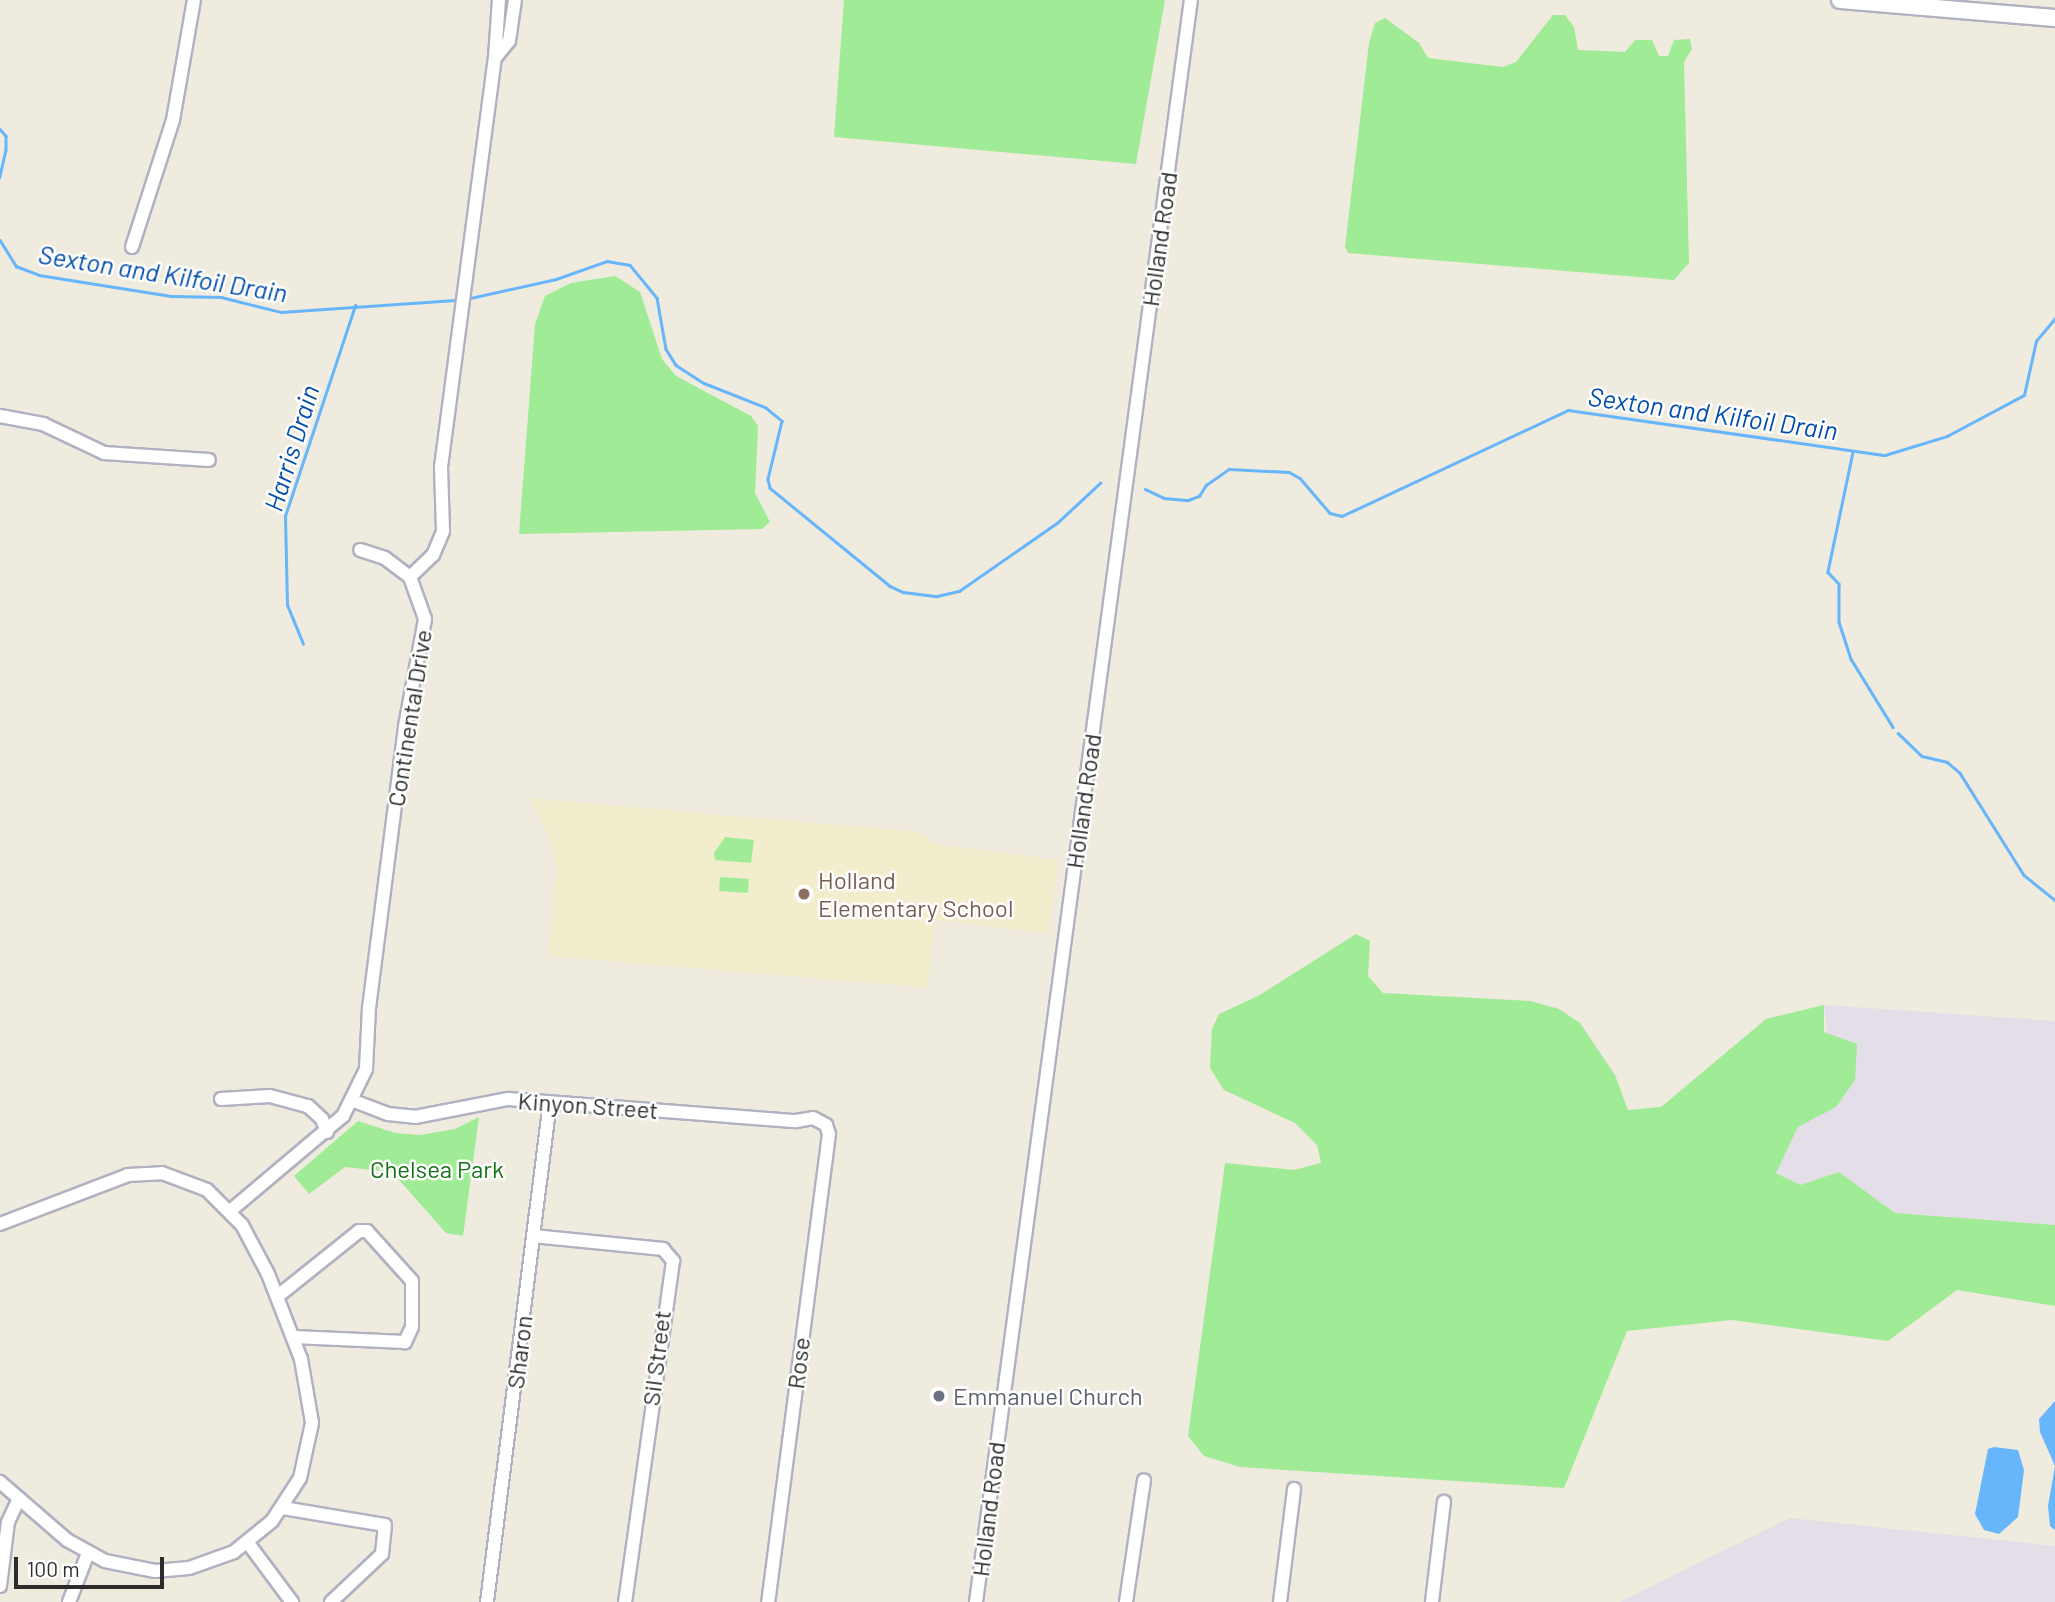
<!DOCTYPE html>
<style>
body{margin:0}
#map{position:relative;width:2055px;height:1602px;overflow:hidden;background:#efebde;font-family:Barlow,sans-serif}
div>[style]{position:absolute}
.industrial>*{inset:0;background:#e3dee7}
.education>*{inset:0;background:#f2edcc}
.green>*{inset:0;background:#a0eb95;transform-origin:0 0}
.water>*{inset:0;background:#67b5fa}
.stream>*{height:2.5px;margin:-1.25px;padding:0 1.25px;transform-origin:1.25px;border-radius:1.25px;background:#67b5fa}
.roads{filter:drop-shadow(2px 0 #b2b1c1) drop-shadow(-2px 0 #b2b1c1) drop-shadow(0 2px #b2b1c1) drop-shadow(0 -2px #b2b1c1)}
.street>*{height:12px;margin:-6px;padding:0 6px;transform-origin:6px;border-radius:6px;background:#fff}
.secondary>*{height:16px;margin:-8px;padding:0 8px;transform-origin:8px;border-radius:8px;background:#fff}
.dots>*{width:19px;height:19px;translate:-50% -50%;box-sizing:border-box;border:4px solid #fff;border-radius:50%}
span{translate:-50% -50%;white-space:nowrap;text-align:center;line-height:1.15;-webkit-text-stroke:5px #fff;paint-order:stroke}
.street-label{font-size:24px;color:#2c2c2c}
.education-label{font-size:24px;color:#785e54}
.left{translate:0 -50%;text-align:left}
.park-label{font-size:24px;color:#137213}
.worship-label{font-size:24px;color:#5b616d}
.water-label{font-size:26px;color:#004dac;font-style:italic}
.scale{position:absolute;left:14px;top:1557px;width:150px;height:32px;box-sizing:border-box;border:4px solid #2c2c2c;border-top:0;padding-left:9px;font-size:21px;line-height:24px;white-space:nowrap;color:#2c2c2c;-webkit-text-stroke:5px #fff;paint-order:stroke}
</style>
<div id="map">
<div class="industrial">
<i style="clip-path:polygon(1824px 1005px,2055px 1021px,2055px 1225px,1895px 1213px,1839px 1172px,1799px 1185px,1776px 1172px,1798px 1127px,1836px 1107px)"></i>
<i style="clip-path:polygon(1790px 1518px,2055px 1546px,2055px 1602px,1620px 1602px)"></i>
</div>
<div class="education">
<i style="clip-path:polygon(529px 798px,921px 832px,931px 843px,1059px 860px,1048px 934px,935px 920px,928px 988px,548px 956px,556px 869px,551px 842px)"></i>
</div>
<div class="green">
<i style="clip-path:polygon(844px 0,1165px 0,1136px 164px,834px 137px)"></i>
<i style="clip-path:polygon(1553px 15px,1565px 15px,1574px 27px,1578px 50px,1625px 52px,1635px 40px,1652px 40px,1659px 56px,1668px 56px,1674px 40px,1690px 39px,1692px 49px,1684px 62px,1689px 263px,1674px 280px,1348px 253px,1345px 247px,1369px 43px,1375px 23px,1385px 18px,1400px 29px,1419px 43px,1428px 58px,1503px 67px,1516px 62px)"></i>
<i style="clip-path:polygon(615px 276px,640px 292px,662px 359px,676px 376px,751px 416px,758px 426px,755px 493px,770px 522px,762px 529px,519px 534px,535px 324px,545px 296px,571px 283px)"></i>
<i style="clip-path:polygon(725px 837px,754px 840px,751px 863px,715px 860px,714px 853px)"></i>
<i style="left:720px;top:877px;width:29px;height:14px;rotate:4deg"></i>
<i style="clip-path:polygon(1356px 934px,1370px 941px,1368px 976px,1383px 993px,1530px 1001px,1559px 1009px,1580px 1023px,1615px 1075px,1628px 1110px,1661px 1107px,1766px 1019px,1824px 1005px,1824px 1032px,1857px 1044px,1855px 1080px,1836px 1107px,1798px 1127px,1776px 1173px,1800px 1185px,1839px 1172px,1895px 1213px,2055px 1225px,2055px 1306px,1957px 1290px,1888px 1341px,1732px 1320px,1627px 1331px,1564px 1488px,1240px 1467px,1204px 1456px,1188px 1436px,1225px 1163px,1294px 1170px,1321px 1163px,1317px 1145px,1295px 1123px,1224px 1090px,1210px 1068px,1212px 1029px,1219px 1014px,1258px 996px)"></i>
<i style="clip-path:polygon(479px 1117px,463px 1236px,446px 1233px,392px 1172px,345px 1167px,309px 1194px,294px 1176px,358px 1121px,395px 1133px,420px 1135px,455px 1129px)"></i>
</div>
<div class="water">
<i style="clip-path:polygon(2055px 1401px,2055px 1530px,2050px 1526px,2048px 1506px,2055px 1466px,2040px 1432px,2039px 1419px)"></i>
<i style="clip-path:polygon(1994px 1447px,2018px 1450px,2024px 1470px,2018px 1517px,1999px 1534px,1984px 1530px,1975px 1514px,1988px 1449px)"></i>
</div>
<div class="stream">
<i style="left:0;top:129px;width:9px;rotate:49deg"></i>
<i style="left:6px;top:136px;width:14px;rotate:90deg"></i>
<i style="left:6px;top:150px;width:28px;rotate:103deg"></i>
<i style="left:0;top:240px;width:31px;rotate:58deg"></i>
<i style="left:16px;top:266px;width:25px;rotate:21deg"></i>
<i style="left:39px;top:275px;width:135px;rotate:9deg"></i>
<i style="left:172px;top:296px;width:49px;rotate:1.2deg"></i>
<i style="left:221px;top:297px;width:62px;rotate:14deg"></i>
<i style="left:281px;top:312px;width:178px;rotate:-3.9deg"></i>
<i style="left:466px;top:299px;width:92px;rotate:-12.5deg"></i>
<i style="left:556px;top:279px;width:54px;rotate:-19.4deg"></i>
<i style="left:607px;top:261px;width:23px;rotate:10deg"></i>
<i style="left:630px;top:265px;width:43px;rotate:50.7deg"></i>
<i style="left:657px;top:298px;width:52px;rotate:80deg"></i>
<i style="left:666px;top:349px;width:19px;rotate:58deg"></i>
<i style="left:676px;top:365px;width:33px;rotate:33deg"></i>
<i style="left:704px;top:383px;width:66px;rotate:21.5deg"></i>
<i style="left:765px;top:407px;width:22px;rotate:39deg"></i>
<i style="left:782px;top:421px;width:60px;rotate:103.6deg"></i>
<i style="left:768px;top:479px;width:9px;rotate:77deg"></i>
<i style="left:770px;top:488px;width:155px;rotate:39.2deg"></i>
<i style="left:890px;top:586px;width:14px;rotate:25deg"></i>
<i style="left:903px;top:592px;width:34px;rotate:7deg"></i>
<i style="left:937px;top:596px;width:23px;rotate:-13deg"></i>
<i style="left:959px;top:591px;width:119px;rotate:-34.8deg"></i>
<i style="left:1057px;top:523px;width:59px;rotate:-42.9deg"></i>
<i style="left:1853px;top:452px;width:123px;rotate:101.8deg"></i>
<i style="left:1828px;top:572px;width:16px;rotate:47deg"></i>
<i style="left:1839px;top:584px;width:38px;rotate:90deg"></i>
<i style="left:1839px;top:622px;width:39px;rotate:72deg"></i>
<i style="left:1851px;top:659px;width:80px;rotate:58.3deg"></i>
<i style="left:1145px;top:489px;width:21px;rotate:25deg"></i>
<i style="left:1164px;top:498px;width:24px;rotate:5deg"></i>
<i style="left:1188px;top:500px;width:12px;rotate:-20deg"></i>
<i style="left:1199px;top:496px;width:13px;rotate:-58deg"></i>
<i style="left:1206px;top:485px;width:28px;rotate:-35deg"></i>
<i style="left:1229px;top:469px;width:60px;rotate:2.9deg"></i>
<i style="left:1289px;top:472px;width:13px;rotate:29deg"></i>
<i style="left:1300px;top:478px;width:46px;rotate:49.4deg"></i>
<i style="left:1330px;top:513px;width:12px;rotate:14deg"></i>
<i style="left:1342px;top:516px;width:250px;rotate:-25.1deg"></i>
<i style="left:1568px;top:410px;width:320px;rotate:8.1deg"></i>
<i style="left:1885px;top:455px;width:65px;rotate:-17deg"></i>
<i style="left:1947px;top:436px;width:87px;rotate:-28deg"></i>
<i style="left:2024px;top:395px;width:55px;rotate:-77.5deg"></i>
<i style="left:2036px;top:341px;width:30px;rotate:-50deg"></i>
<i style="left:303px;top:644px;width:42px;rotate:-112.3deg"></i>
<i style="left:287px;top:605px;width:89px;rotate:-91.3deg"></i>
<i style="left:285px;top:516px;width:222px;rotate:-71.6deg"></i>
<i style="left:1898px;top:733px;width:33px;rotate:44deg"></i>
<i style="left:1922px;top:756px;width:26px;rotate:13deg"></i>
<i style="left:1947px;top:762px;width:17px;rotate:40deg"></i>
<i style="left:1960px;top:773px;width:120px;rotate:57.9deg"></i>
<i style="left:2024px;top:875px;width:40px;rotate:39deg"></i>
</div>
<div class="roads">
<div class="street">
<i style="left:495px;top:58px;width:22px;rotate:-51deg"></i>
<i style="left:509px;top:41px;width:41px;rotate:-81.7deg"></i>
<i style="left:132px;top:247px;width:133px;rotate:-72.1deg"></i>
<i style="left:173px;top:120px;width:122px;rotate:-80.1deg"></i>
<i style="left:0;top:416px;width:44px;rotate:10.5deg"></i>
<i style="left:43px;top:424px;width:68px;rotate:25.4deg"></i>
<i style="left:104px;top:453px;width:105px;rotate:3.8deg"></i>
<i style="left:410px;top:577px;width:32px;rotate:-44deg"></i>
<i style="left:433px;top:555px;width:26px;rotate:-67deg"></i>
<i style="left:443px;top:531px;width:64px;rotate:-91.8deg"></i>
<i style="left:441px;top:467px;width:413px;rotate:-82.5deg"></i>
<i style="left:495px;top:58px;width:58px;rotate:-86.1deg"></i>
<i style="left:221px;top:1099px;width:49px;rotate:-3.5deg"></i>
<i style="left:270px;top:1096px;width:39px;rotate:15deg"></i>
<i style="left:308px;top:1106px;width:19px;rotate:43deg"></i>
<i style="left:322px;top:1119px;width:14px;rotate:69deg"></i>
<i style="left:354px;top:1101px;width:36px;rotate:21deg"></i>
<i style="left:388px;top:1114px;width:27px;rotate:6deg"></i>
<i style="left:415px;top:1117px;width:95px;rotate:-11deg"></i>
<i style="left:508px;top:1099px;width:289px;rotate:4.4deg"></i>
<i style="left:796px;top:1121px;width:17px;rotate:-10deg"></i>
<i style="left:813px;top:1118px;width:15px;rotate:28deg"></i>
<i style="left:826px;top:1125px;width:9px;rotate:72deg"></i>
<i style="left:829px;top:1134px;width:472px;rotate:97.4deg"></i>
<i style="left:230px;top:1211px;width:148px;rotate:-40.1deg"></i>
<i style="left:343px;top:1116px;width:52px;rotate:-63.9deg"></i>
<i style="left:366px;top:1069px;width:61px;rotate:-87.2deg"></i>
<i style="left:369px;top:1008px;width:284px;rotate:-82.7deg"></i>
<i style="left:405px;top:726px;width:109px;rotate:-79.4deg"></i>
<i style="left:425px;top:619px;width:45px;rotate:-109.7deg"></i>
<i style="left:410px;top:577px;width:31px;rotate:-143deg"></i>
<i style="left:385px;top:558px;width:26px;rotate:-162deg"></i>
<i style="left:0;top:1224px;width:137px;rotate:-20.9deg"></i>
<i style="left:128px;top:1175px;width:34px;rotate:-3deg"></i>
<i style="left:162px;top:1173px;width:48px;rotate:20.7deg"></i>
<i style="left:207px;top:1190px;width:49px;rotate:45deg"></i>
<i style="left:242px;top:1225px;width:55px;rotate:62deg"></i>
<i style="left:268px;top:1274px;width:91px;rotate:68.8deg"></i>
<i style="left:301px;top:1359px;width:65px;rotate:80.2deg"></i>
<i style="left:312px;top:1423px;width:56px;rotate:102.3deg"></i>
<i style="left:300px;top:1478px;width:51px;rotate:123.1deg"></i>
<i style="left:272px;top:1521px;width:49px;rotate:140.8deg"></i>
<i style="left:234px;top:1552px;width:48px;rotate:160.4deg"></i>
<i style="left:189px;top:1568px;width:34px;rotate:175deg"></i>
<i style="left:155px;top:1571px;width:51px;rotate:-168.7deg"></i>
<i style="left:105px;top:1561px;width:43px;rotate:-151.1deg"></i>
<i style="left:67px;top:1540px;width:89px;rotate:-139.1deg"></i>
<i style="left:533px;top:1236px;width:131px;rotate:5.7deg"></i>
<i style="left:663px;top:1249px;width:16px;rotate:50deg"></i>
<i style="left:673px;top:1261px;width:344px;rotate:98deg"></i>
<i style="left:278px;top:1296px;width:104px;rotate:-38.7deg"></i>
<i style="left:359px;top:1231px;width:8px"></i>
<i style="left:367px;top:1231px;width:67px;rotate:48deg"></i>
<i style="left:412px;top:1281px;width:46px;rotate:90deg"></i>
<i style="left:412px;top:1327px;width:17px;rotate:115deg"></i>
<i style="left:405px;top:1342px;width:111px;rotate:-177.4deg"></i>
<i style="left:283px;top:1508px;width:103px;rotate:9.5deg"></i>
<i style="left:385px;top:1525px;width:29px;rotate:96deg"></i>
<i style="left:382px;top:1554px;width:70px;rotate:136.7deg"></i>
<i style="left:248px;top:1543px;width:74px;rotate:53.3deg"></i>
<i style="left:0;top:1586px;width:64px;rotate:-82.9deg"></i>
<i style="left:8px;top:1522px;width:26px;rotate:-65deg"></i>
<i style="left:69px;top:1602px;width:53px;rotate:-68.8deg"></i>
<i style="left:487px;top:1602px;width:504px;rotate:-82.82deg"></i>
<i style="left:976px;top:1602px;width:1616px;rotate:-82.36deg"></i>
<i style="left:1126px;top:1602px;width:123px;rotate:-81.6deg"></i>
<i style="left:1280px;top:1602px;width:114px;rotate:-82.9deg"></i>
<i style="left:1432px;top:1602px;width:101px;rotate:-83.2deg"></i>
</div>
<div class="secondary">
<i style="left:1840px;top:0;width:216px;rotate:4.8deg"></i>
</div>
</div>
<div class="dots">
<i style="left:804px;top:894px;background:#8d6e63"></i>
<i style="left:939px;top:1396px;background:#6b7280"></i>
</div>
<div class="street-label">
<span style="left:1159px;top:239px;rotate:-82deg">Holland Road</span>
<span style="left:409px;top:718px;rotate:-81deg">Continental Drive</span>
<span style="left:1083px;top:801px;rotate:-82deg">Holland Road</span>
<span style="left:588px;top:1105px;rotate:4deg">Kinyon Street</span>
<span style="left:519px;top:1352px;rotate:-83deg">Sharon</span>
<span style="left:656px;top:1358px;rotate:-83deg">Sil Street</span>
<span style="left:798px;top:1363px;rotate:-83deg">Rose</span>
<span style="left:988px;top:1509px;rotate:-83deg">Holland Road</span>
</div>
<div class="education-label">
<span class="left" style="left:818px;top:894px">Holland<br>Elementary School</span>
</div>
<div class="park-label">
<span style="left:437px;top:1169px">Chelsea Park</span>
</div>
<div class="worship-label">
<span class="left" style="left:953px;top:1396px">Emmanuel Church</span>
</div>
<div class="water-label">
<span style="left:163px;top:273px;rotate:9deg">Sexton and Kilfoil Drain</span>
<span style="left:1713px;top:413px;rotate:8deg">Sexton and Kilfoil Drain</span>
<span style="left:291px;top:448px;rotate:-73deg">Harris Drain</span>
</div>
<div class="scale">100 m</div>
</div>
